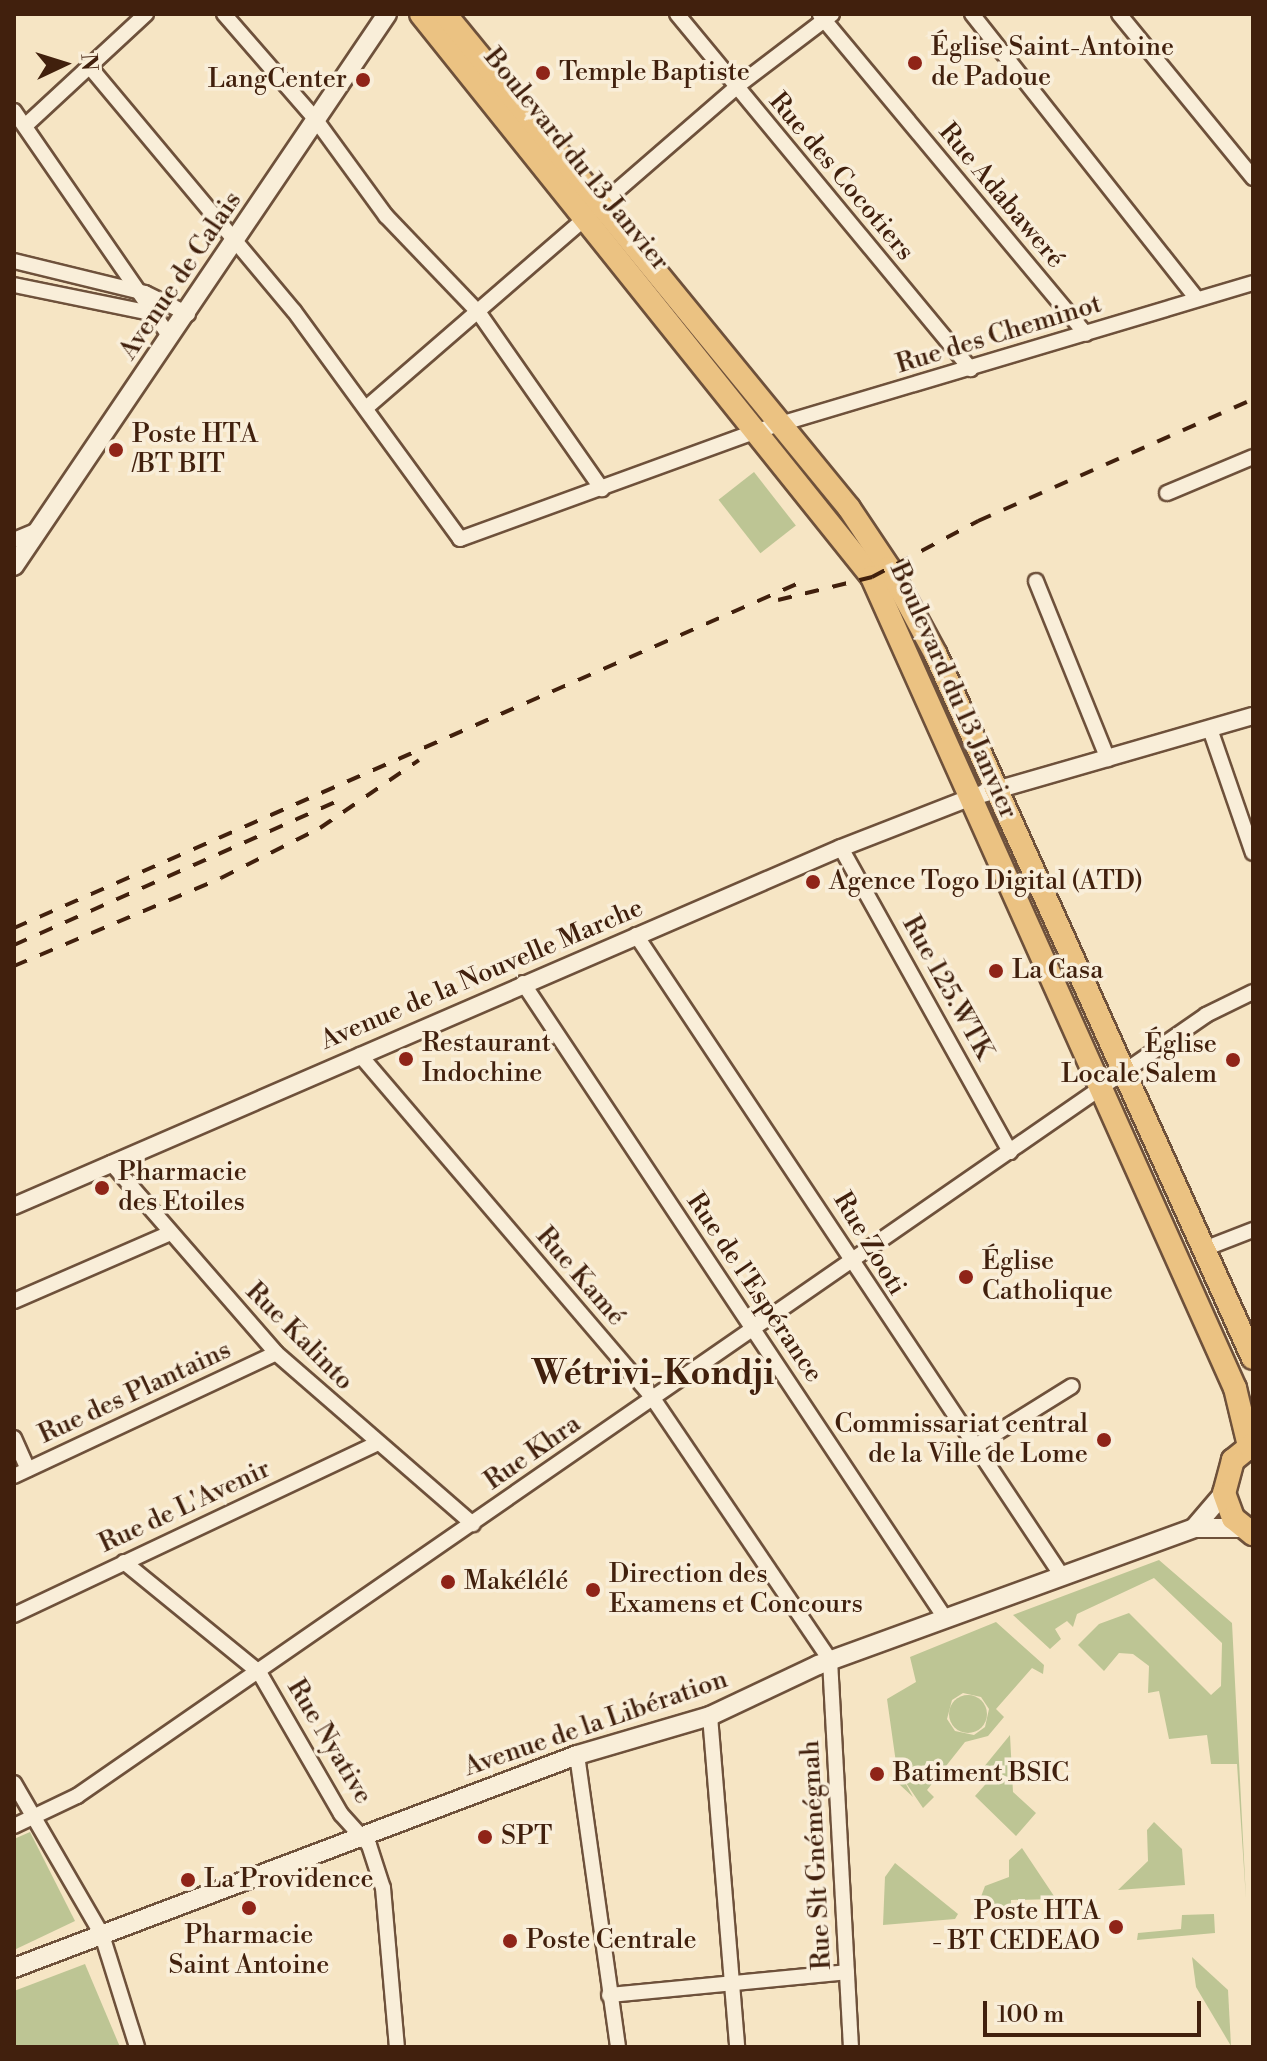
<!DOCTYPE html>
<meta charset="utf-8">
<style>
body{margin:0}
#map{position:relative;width:1267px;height:2061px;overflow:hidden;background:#f6e5c4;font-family:"Libre Bodoni",serif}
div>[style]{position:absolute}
.green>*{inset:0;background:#bdc594;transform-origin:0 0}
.round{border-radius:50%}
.roads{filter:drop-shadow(2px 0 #6e513b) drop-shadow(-2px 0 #6e513b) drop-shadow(0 2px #6e513b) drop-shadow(0 -2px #6e513b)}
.minor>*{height:14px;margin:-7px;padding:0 7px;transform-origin:7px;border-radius:7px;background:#f9eed9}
.tertiary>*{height:16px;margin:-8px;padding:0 8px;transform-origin:8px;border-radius:8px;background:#f9eed9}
.secondary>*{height:18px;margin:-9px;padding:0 9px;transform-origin:9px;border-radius:9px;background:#f9eed9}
.trunk>*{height:22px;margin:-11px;padding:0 11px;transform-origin:11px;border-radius:11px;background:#ebc282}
.rail>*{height:4px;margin-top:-2px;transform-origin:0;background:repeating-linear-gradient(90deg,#41200d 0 14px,transparent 0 28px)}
.dots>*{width:22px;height:22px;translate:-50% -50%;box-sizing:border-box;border:4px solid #f9eed9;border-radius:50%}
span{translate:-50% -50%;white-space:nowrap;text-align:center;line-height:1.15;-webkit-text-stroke:7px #f9eed9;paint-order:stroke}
.poi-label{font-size:26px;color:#41200d}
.left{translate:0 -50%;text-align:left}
.right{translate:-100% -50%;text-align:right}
.street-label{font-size:26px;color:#41200d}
.district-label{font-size:34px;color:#41200d;font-weight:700}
.frame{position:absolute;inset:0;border:16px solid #41200d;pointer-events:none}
.north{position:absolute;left:24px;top:24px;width:80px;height:80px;-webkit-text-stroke:6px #f9eed9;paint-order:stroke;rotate:86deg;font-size:22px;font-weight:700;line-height:32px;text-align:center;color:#41200d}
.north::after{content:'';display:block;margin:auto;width:28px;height:36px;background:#41200d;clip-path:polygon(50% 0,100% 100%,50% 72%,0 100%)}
.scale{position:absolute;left:983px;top:2001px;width:218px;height:36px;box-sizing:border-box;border:4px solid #41200d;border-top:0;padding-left:10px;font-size:24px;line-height:28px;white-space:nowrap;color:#41200d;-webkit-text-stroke:6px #f9eed9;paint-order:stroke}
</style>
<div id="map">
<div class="green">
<i style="left:754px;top:472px;width:68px;height:45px;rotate:52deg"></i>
<i style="clip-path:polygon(1159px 1560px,1232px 1623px,1246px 1899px,1237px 1764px,1211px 1764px,1207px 1735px,1169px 1739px,1159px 1691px,1148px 1693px,1149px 1666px,1133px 1654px,1119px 1653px,1104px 1671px,1078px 1645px,1099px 1624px,1129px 1613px,1211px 1695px,1221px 1686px,1222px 1643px,1154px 1578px,1077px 1614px,1073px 1627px,1067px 1621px,1055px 1629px,1061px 1639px,1050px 1649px,1013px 1615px)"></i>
<i style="clip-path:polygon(evenodd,996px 1622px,1044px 1665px,1043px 1674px,1032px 1668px,996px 1709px,1004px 1717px,988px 1736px,965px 1742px,927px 1790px,934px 1797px,923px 1808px,902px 1777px,913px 1797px,899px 1784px,887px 1699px,916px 1682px,910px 1657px,996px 1622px,963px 1693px,981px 1697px,989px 1709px,985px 1727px,974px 1735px,955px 1731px,947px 1719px,952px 1700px,963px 1693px)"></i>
<i class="round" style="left:949px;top:1695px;width:38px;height:38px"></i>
<i style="clip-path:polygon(1010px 1735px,1013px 1792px,1036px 1813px,1016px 1836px,975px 1796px,993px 1776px,983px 1768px)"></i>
<i style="clip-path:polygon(1154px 1822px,1182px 1849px,1185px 1885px,1118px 1890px,1148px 1861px,1147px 1830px)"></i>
<i style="clip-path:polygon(30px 1832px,75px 1921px,14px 1950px,14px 1839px)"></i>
<i style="clip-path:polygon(1022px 1848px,1056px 1899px,1011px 1900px,1011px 1912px,985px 1912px,979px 1902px,985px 1886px,1009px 1877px,1009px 1860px)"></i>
<i style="clip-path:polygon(895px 1863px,958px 1914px,955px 1919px,883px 1925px,885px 1877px)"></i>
<i style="clip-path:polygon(1214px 1914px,1215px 1933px,1137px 1940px,1138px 1933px,1181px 1929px,1182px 1915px)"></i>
<i style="clip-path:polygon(1192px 1957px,1228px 1990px,1231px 2046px,1196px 1987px)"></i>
<i style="clip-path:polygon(85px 1964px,120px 2047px,14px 2047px,14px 1991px)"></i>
</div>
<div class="roads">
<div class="minor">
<i style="left:224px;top:14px;width:140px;rotate:49deg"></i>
<i style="left:316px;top:120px;width:119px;rotate:53.9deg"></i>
<i style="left:386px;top:216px;width:134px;rotate:46.2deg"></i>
<i style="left:479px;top:313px;width:215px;rotate:55.1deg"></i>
<i style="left:677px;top:14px;width:461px;rotate:50.4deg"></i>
<i style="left:972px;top:14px;width:363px;rotate:51.7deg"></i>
<i style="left:1119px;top:14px;width:212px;rotate:50.7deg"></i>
<i style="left:820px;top:15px;width:415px;rotate:50.2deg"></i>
<i style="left:89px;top:66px;width:319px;rotate:50.1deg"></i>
<i style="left:294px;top:311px;width:282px;rotate:53.9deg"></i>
<i style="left:460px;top:539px;width:319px;rotate:-20deg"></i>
<i style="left:760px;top:430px;width:514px;rotate:-16.6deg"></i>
<i style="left:14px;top:111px;width:275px;rotate:55.4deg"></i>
<i style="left:25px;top:126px;width:165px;rotate:-42.8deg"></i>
<i style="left:14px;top:261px;width:135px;rotate:13.7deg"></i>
<i style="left:145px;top:293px;width:48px;rotate:26deg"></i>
<i style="left:14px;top:285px;width:144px;rotate:11.6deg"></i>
<i style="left:366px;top:408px;width:488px;rotate:-40.9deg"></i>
<i style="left:735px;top:88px;width:122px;rotate:-37.3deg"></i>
<i style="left:1167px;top:493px;width:93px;rotate:-22.7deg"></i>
<i style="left:14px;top:540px;width:26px;rotate:-23deg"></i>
<i style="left:1036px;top:581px;width:192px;rotate:68deg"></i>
<i style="left:1210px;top:729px;width:131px;rotate:70.9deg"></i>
<i style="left:841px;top:848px;width:348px;rotate:60.9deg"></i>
<i style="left:636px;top:935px;width:770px;rotate:56.39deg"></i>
<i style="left:523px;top:983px;width:762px;rotate:56.39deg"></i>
<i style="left:360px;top:1055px;width:450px;rotate:49.5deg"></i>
<i style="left:652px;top:1397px;width:318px;rotate:55.9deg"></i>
<i style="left:830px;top:1660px;width:388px;rotate:86.9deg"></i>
<i style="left:111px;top:1163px;width:252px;rotate:49deg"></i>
<i style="left:276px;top:1353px;width:261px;rotate:41deg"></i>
<i style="left:1204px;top:1249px;width:53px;rotate:-21.2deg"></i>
<i style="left:14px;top:1301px;width:168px;rotate:-23.5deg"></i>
<i style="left:14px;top:1438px;width:34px;rotate:66deg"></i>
<i style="left:974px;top:1447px;width:115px;rotate:-31.9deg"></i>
<i style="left:14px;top:1476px;width:289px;rotate:-25.1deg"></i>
<i style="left:124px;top:1562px;width:174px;rotate:39.2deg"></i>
<i style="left:259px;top:1672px;width:164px;rotate:60deg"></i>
<i style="left:341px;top:1814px;width:42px;rotate:47.9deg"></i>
<i style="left:369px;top:1845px;width:45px;rotate:72deg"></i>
<i style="left:383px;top:1888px;width:160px;rotate:85deg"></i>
<i style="left:14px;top:1615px;width:400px;rotate:-25.3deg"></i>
<i style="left:710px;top:1716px;width:332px;rotate:85.3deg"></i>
<i style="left:577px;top:1755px;width:295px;rotate:82deg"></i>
<i style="left:14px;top:1783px;width:176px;rotate:59.9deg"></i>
<i style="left:102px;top:1935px;width:117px;rotate:72.6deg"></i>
<i style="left:14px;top:1826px;width:70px;rotate:-25.5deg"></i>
<i style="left:77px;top:1796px;width:1373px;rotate:-34.67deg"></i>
<i style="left:1206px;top:1015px;width:52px;rotate:-26.1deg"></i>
<i style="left:609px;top:1995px;width:239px;rotate:-5.5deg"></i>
</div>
<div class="tertiary">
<i style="left:14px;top:1206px;width:901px;rotate:-23.41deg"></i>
<i style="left:841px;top:848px;width:141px;rotate:-21.3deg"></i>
<i style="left:972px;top:797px;width:292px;rotate:-16.1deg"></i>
</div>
<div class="secondary">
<i style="left:14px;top:566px;width:666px;rotate:-55.95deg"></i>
<i style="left:1194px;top:1528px;width:46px;rotate:-49.4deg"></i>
<i style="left:14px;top:1968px;width:602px;rotate:-20.72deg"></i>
<i style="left:577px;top:1755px;width:139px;rotate:-16.3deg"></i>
<i style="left:710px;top:1716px;width:119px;rotate:-25.3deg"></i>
<i style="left:818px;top:1665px;width:400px;rotate:-20deg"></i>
<i style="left:1194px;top:1528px;width:49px"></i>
</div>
<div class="trunk">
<i style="left:421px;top:14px;width:721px;rotate:51.3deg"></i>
<i style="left:872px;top:577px;width:889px;rotate:65.89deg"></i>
<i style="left:1235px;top:1388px;width:60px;rotate:76.4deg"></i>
<i style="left:445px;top:14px;width:638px;rotate:50.72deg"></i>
<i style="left:849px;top:508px;width:72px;rotate:56.3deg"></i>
<i style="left:889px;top:568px;width:99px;rotate:61.6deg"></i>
<i style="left:936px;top:655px;width:771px;rotate:65.73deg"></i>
<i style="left:1253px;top:1444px;width:26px;rotate:141deg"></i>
<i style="left:1233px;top:1460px;width:34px;rotate:105deg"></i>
<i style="left:1224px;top:1493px;width:27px;rotate:70deg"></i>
<i style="left:1233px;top:1518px;width:26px;rotate:39deg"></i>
</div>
</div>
<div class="rail">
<i style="left:778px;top:600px;width:97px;rotate:-13.7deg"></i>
<i style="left:872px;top:577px;width:120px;rotate:-27.8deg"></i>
<i style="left:978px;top:521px;width:301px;rotate:-23.9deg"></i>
<i style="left:14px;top:928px;width:867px;rotate:-23.73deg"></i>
<i style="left:14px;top:945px;width:363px;rotate:-24deg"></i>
<i style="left:14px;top:966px;width:225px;rotate:-23deg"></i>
<i style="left:221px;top:878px;width:111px;rotate:-26.8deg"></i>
<i style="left:320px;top:828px;width:120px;rotate:-34.5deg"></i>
</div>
<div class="dots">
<i style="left:915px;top:63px;background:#8f2418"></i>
<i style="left:543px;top:73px;background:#8f2418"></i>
<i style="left:363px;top:80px;background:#8f2418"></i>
<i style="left:116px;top:450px;background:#8f2418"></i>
<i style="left:813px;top:882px;background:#8f2418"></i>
<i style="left:996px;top:971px;background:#8f2418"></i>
<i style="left:406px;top:1059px;background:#8f2418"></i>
<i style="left:1233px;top:1060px;background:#8f2418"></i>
<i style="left:102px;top:1188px;background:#8f2418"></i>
<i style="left:966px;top:1277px;background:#8f2418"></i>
<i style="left:1104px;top:1440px;background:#8f2418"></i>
<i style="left:448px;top:1582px;background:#8f2418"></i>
<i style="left:593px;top:1590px;background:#8f2418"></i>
<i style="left:877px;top:1774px;background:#8f2418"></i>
<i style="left:485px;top:1837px;background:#8f2418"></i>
<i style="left:188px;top:1880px;background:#8f2418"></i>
<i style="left:249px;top:1908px;background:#8f2418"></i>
<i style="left:1116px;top:1927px;background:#8f2418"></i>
<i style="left:510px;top:1941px;background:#8f2418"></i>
</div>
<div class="poi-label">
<span class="left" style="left:931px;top:63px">Église Saint-Antoine<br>de Padoue</span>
<span class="left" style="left:559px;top:73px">Temple Baptiste</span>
<span class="right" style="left:347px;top:80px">LangCenter</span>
<span class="left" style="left:132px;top:450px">Poste HTA<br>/BT BIT</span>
<span class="left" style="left:829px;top:882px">Agence Togo Digital (ATD)</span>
<span class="left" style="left:1012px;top:971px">La Casa</span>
<span class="left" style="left:422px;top:1059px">Restaurant<br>Indochine</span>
<span class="right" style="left:1217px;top:1060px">Église<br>Locale Salem</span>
<span class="left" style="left:118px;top:1188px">Pharmacie<br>des Etoiles</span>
<span class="left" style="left:982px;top:1277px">Église<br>Catholique</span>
<span class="right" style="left:1088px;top:1440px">Commissariat central<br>de la Ville de Lome</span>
<span class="left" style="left:609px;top:1590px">Direction des<br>Examens et Concours</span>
<span class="left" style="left:464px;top:1582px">Makélélé</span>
<span class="left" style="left:893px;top:1774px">Batiment BSIC</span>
<span class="left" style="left:501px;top:1837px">SPT</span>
<span class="left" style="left:204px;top:1880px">La Providence</span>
<span class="right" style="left:1100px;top:1927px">Poste HTA<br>- BT CEDEAO</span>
<span style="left:249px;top:1951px">Pharmacie<br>Saint Antoine</span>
<span class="left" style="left:526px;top:1941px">Poste Centrale</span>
</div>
<div class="street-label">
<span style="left:576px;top:160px;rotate:51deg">Boulevard du 13 Janvier</span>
<span style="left:841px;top:177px;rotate:50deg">Rue des Cocotiers</span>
<span style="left:1001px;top:196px;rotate:50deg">Rue Adabaweré</span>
<span style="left:181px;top:276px;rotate:-56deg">Avenue de Calais</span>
<span style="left:999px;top:335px;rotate:-17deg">Rue des Cheminot</span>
<span style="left:953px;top:691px;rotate:66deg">Boulevard du 13 Janvier</span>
<span style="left:482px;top:975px;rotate:-23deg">Avenue de la Nouvelle Marche</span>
<span style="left:947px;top:988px;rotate:61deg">Rue 125.WTK</span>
<span style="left:869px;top:1244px;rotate:59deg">Rue Zooti</span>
<span style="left:580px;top:1277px;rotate:49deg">Rue Kamé</span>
<span style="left:754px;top:1288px;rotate:56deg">Rue de l'Espérance</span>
<span style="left:299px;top:1337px;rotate:45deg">Rue Kalinto</span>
<span style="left:135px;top:1393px;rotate:-25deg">Rue des Plantains</span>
<span style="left:533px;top:1453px;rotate:-35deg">Rue Khra</span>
<span style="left:185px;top:1507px;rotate:-25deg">Rue de L'Avenir</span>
<span style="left:596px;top:1724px;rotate:-19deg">Avenue de la Libération</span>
<span style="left:329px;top:1742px;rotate:59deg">Rue Nyative</span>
<span style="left:817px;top:1855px;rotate:-93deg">Rue Slt Gnémégnah</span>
</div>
<div class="district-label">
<span style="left:653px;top:1375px">Wétrivi-Kondji</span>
</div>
<div class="frame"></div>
<div class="north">N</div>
<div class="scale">100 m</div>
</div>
